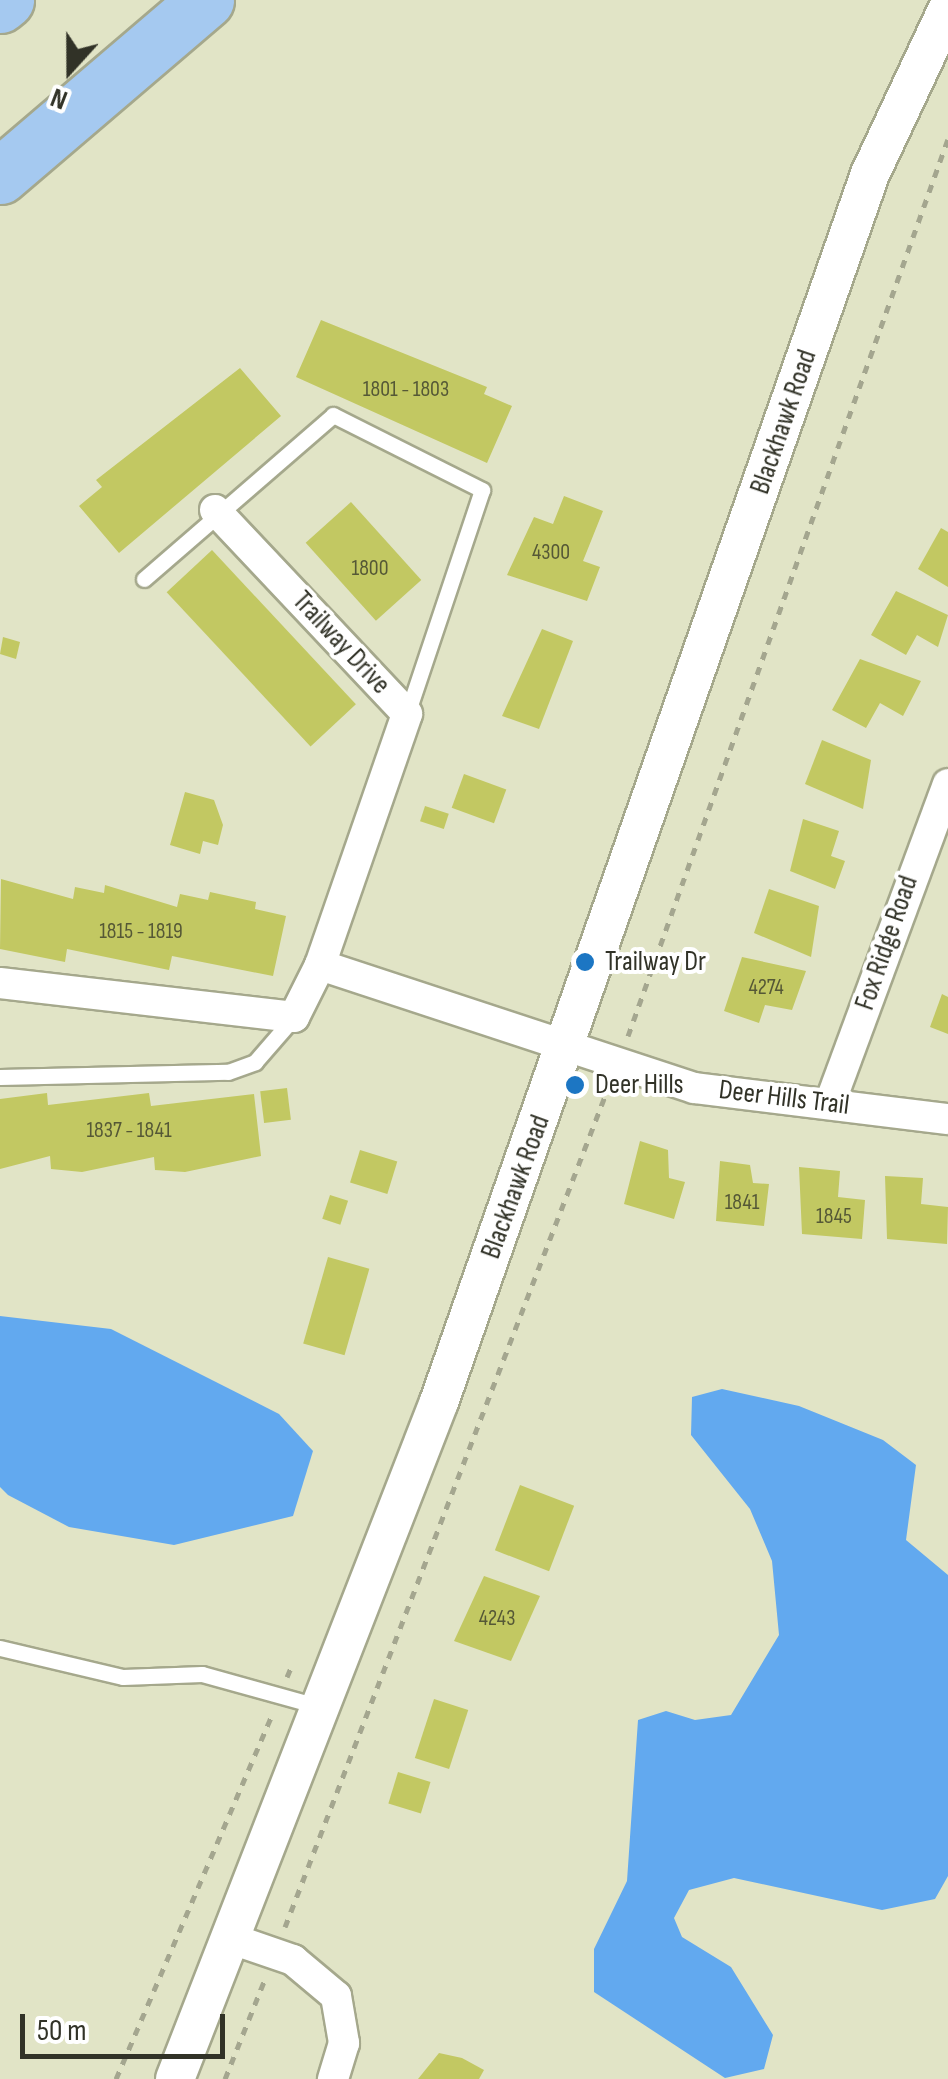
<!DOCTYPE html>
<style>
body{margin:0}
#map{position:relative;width:948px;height:2079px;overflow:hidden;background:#e1e4c6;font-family:"Sofia Sans Condensed",sans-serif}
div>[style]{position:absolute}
.water>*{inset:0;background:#62a9ef}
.building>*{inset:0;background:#c2c862;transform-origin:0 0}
.path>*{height:5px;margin-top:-2.5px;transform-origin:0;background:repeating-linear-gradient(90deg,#a4a68f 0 8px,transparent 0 16px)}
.roads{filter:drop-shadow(2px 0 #a5a88c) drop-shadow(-2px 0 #a5a88c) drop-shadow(0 2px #a5a88c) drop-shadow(0 -2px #a5a88c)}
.service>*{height:15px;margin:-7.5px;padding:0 7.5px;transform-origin:7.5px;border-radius:7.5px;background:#fff}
.minor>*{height:30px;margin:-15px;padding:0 15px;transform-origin:15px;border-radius:15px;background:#fff}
.tertiary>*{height:38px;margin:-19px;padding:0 19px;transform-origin:19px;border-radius:19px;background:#fff}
.motorway>*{height:55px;margin:-27.5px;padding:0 27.5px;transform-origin:27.5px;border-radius:27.5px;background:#a5c9f0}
.dots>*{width:28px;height:28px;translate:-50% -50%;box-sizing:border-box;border:5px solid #fff;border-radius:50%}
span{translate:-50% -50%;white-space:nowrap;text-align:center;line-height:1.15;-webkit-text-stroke:8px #fff;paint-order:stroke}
.number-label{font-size:22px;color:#555836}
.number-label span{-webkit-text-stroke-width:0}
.street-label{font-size:28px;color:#313227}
.poi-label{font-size:28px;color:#313227}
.left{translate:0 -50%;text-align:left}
.north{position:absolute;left:20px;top:20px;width:100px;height:100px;-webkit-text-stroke:8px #fff;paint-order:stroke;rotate:201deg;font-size:28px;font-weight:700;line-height:40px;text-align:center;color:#313227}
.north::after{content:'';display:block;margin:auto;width:35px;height:45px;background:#313227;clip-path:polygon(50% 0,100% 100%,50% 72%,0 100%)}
.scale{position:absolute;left:20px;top:2014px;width:205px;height:45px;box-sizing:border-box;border:5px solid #313227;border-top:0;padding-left:12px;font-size:30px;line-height:35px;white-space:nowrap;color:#313227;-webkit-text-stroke:8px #fff;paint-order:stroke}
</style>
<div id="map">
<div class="water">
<i style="clip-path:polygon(0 1316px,111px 1329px,279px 1414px,313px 1451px,293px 1516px,174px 1545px,69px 1527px,8px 1495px,0 1487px)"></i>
<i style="clip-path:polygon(722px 1389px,799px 1406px,883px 1440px,916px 1465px,906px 1540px,948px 1575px,948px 1876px,935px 1899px,882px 1910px,734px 1878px,689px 1890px,674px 1918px,682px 1937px,731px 1967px,773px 2035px,764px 2069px,725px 2078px,594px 1992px,594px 1949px,627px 1881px,638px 1720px,666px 1711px,695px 1720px,731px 1715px,779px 1635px,772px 1561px,750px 1509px,691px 1435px,692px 1397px)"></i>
</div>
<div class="building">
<i style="clip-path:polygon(321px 320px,487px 387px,484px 394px,512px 406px,487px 463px,296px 377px)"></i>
<i style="clip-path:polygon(240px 368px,281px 416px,119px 553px,79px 506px,102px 487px,96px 480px)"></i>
<i style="clip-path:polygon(564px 496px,603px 511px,583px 561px,600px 567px,587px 601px,507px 575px,534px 517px,553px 524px)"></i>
<i style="left:351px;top:502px;width:105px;height:61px;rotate:48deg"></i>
<i style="clip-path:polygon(941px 528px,948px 532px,948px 587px,918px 569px)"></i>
<i style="left:212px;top:550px;width:211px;height:62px;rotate:47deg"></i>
<i style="clip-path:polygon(896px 591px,948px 615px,938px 647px,917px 635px,906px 655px,871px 635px)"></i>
<i style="clip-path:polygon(542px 629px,573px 641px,539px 729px,502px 716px)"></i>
<i style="clip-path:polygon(3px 637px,20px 642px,16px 659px,0 654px)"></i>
<i style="clip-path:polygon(860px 659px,921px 681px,903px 716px,880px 703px,866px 728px,832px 710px)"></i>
<i style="clip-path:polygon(822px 740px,871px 760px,863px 809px,805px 784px)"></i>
<i style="left:464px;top:774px;width:45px;height:36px;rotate:20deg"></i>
<i style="clip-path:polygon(185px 792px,214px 800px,223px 825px,218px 845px,203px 841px,200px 854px,170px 845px)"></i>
<i style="left:425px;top:806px;width:25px;height:16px;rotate:18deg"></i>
<i style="clip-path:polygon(803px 819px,839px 831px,831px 856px,845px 861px,835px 889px,790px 871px)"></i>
<i style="clip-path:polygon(1px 879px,73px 899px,75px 887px,104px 893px,105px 885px,177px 907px,180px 894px,208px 900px,210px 892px,256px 902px,255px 909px,286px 916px,273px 976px,172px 956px,169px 970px,67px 949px,65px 962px,0 949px)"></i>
<i style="clip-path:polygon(769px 889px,819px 906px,811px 957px,754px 933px)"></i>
<i style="clip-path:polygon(742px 957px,806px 971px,792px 1010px,765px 1005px,759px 1023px,724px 1011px)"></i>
<i style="clip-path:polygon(942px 994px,948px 997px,948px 1034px,930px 1027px)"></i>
<i style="left:287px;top:1088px;width:32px;height:27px;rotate:83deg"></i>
<i style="clip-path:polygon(47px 1093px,48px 1105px,149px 1093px,151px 1106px,254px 1094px,261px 1156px,185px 1172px,155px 1170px,154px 1157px,82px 1172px,51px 1169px,50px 1156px,0 1169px,0 1099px)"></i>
<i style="clip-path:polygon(640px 1141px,668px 1150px,669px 1178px,685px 1182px,674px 1219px,624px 1204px)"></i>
<i style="left:360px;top:1150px;width:39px;height:34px;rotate:17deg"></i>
<i style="clip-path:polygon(720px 1161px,750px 1165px,753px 1183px,769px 1184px,764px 1226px,716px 1221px)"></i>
<i style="clip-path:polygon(799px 1167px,840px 1171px,838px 1197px,865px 1200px,862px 1239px,802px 1234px)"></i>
<i style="clip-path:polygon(885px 1176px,923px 1178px,921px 1204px,948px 1207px,947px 1244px,887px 1239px)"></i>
<i style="left:330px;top:1195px;width:19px;height:25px;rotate:18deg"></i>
<i style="left:328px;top:1257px;width:43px;height:90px;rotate:16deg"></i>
<i style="left:520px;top:1485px;width:58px;height:70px;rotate:21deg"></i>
<i style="clip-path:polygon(484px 1576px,540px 1596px,511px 1661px,454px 1641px)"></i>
<i style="left:434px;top:1699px;width:36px;height:62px;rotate:18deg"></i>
<i style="left:398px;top:1772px;width:34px;height:33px;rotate:17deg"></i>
<i style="clip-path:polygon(439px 2053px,462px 2058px,484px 2070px,479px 2079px,418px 2079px)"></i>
</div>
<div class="path">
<i style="left:628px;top:1036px;width:952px;rotate:-70.37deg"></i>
<i style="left:287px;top:1677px;width:13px;rotate:-67deg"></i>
<i style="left:285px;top:1927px;width:899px;rotate:-68.94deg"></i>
<i style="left:116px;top:2079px;width:396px;rotate:-66.8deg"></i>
<i style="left:225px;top:2079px;width:108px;rotate:-68.2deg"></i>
</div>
<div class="roads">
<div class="service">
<i style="left:144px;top:579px;width:250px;rotate:-40.9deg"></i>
<i style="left:333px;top:415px;width:167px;rotate:26.7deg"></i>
<i style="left:482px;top:490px;width:236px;rotate:108.5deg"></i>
<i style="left:0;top:1077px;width:228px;rotate:-1.3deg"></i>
<i style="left:228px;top:1072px;width:29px;rotate:-20deg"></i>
<i style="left:255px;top:1062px;width:60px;rotate:-49.1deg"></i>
<i style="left:0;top:1648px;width:126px;rotate:13.3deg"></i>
<i style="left:123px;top:1677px;width:79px;rotate:-2.2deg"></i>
<i style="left:202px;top:1674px;width:123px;rotate:15.5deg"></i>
</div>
<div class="minor">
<i style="left:215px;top:510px;width:280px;rotate:46.7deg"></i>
<i style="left:407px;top:714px;width:266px;rotate:109.1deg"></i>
<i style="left:320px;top:965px;width:394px;rotate:18.2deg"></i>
<i style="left:694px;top:1088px;width:256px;rotate:7deg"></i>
<i style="left:0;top:983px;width:296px;rotate:6.6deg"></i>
<i style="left:294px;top:1017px;width:58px;rotate:-63.4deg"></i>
<i style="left:830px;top:1103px;width:340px;rotate:-69.7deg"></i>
<i style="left:232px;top:1939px;width:65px;rotate:19deg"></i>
<i style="left:293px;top:1960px;width:56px;rotate:39.9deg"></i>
<i style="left:336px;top:1996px;width:48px;rotate:80.3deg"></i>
<i style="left:344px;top:2043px;width:38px;rotate:107deg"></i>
</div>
<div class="tertiary">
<i style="left:175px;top:2079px;width:727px;rotate:-68.7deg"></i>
<i style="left:439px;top:1402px;width:1301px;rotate:-70.66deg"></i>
<i style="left:870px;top:174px;width:183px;rotate:-64.8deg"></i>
</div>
<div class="motorway">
<i style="left:0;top:5px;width:8px;rotate:-40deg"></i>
<i style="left:0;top:176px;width:271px;rotate:-40.5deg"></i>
</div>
</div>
<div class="dots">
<i style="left:585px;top:962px;background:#1c76c3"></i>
<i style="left:575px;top:1085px;background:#1c76c3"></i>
</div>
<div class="number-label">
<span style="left:406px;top:390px">1801 - 1803</span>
<span style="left:551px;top:553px">4300</span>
<span style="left:370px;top:569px">1800</span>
<span style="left:141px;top:932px">1815 - 1819</span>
<span style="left:766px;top:988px">4274</span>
<span style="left:129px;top:1131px">1837 - 1841</span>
<span style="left:742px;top:1203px">1841</span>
<span style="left:834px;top:1217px">1845</span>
<span style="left:497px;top:1619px">4243</span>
</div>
<div class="street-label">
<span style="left:784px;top:422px;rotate:-71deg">Blackhawk Road</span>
<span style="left:341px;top:643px;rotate:47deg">Trailway Drive</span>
<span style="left:887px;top:943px;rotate:-71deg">Fox Ridge Road</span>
<span style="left:784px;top:1098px;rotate:7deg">Deer Hills Trail</span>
<span style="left:516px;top:1187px;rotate:-70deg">Blackhawk Road</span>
</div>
<div class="poi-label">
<span class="left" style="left:605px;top:962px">Trailway Dr</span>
<span class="left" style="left:595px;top:1085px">Deer Hills</span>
</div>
<div class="north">N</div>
<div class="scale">50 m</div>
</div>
